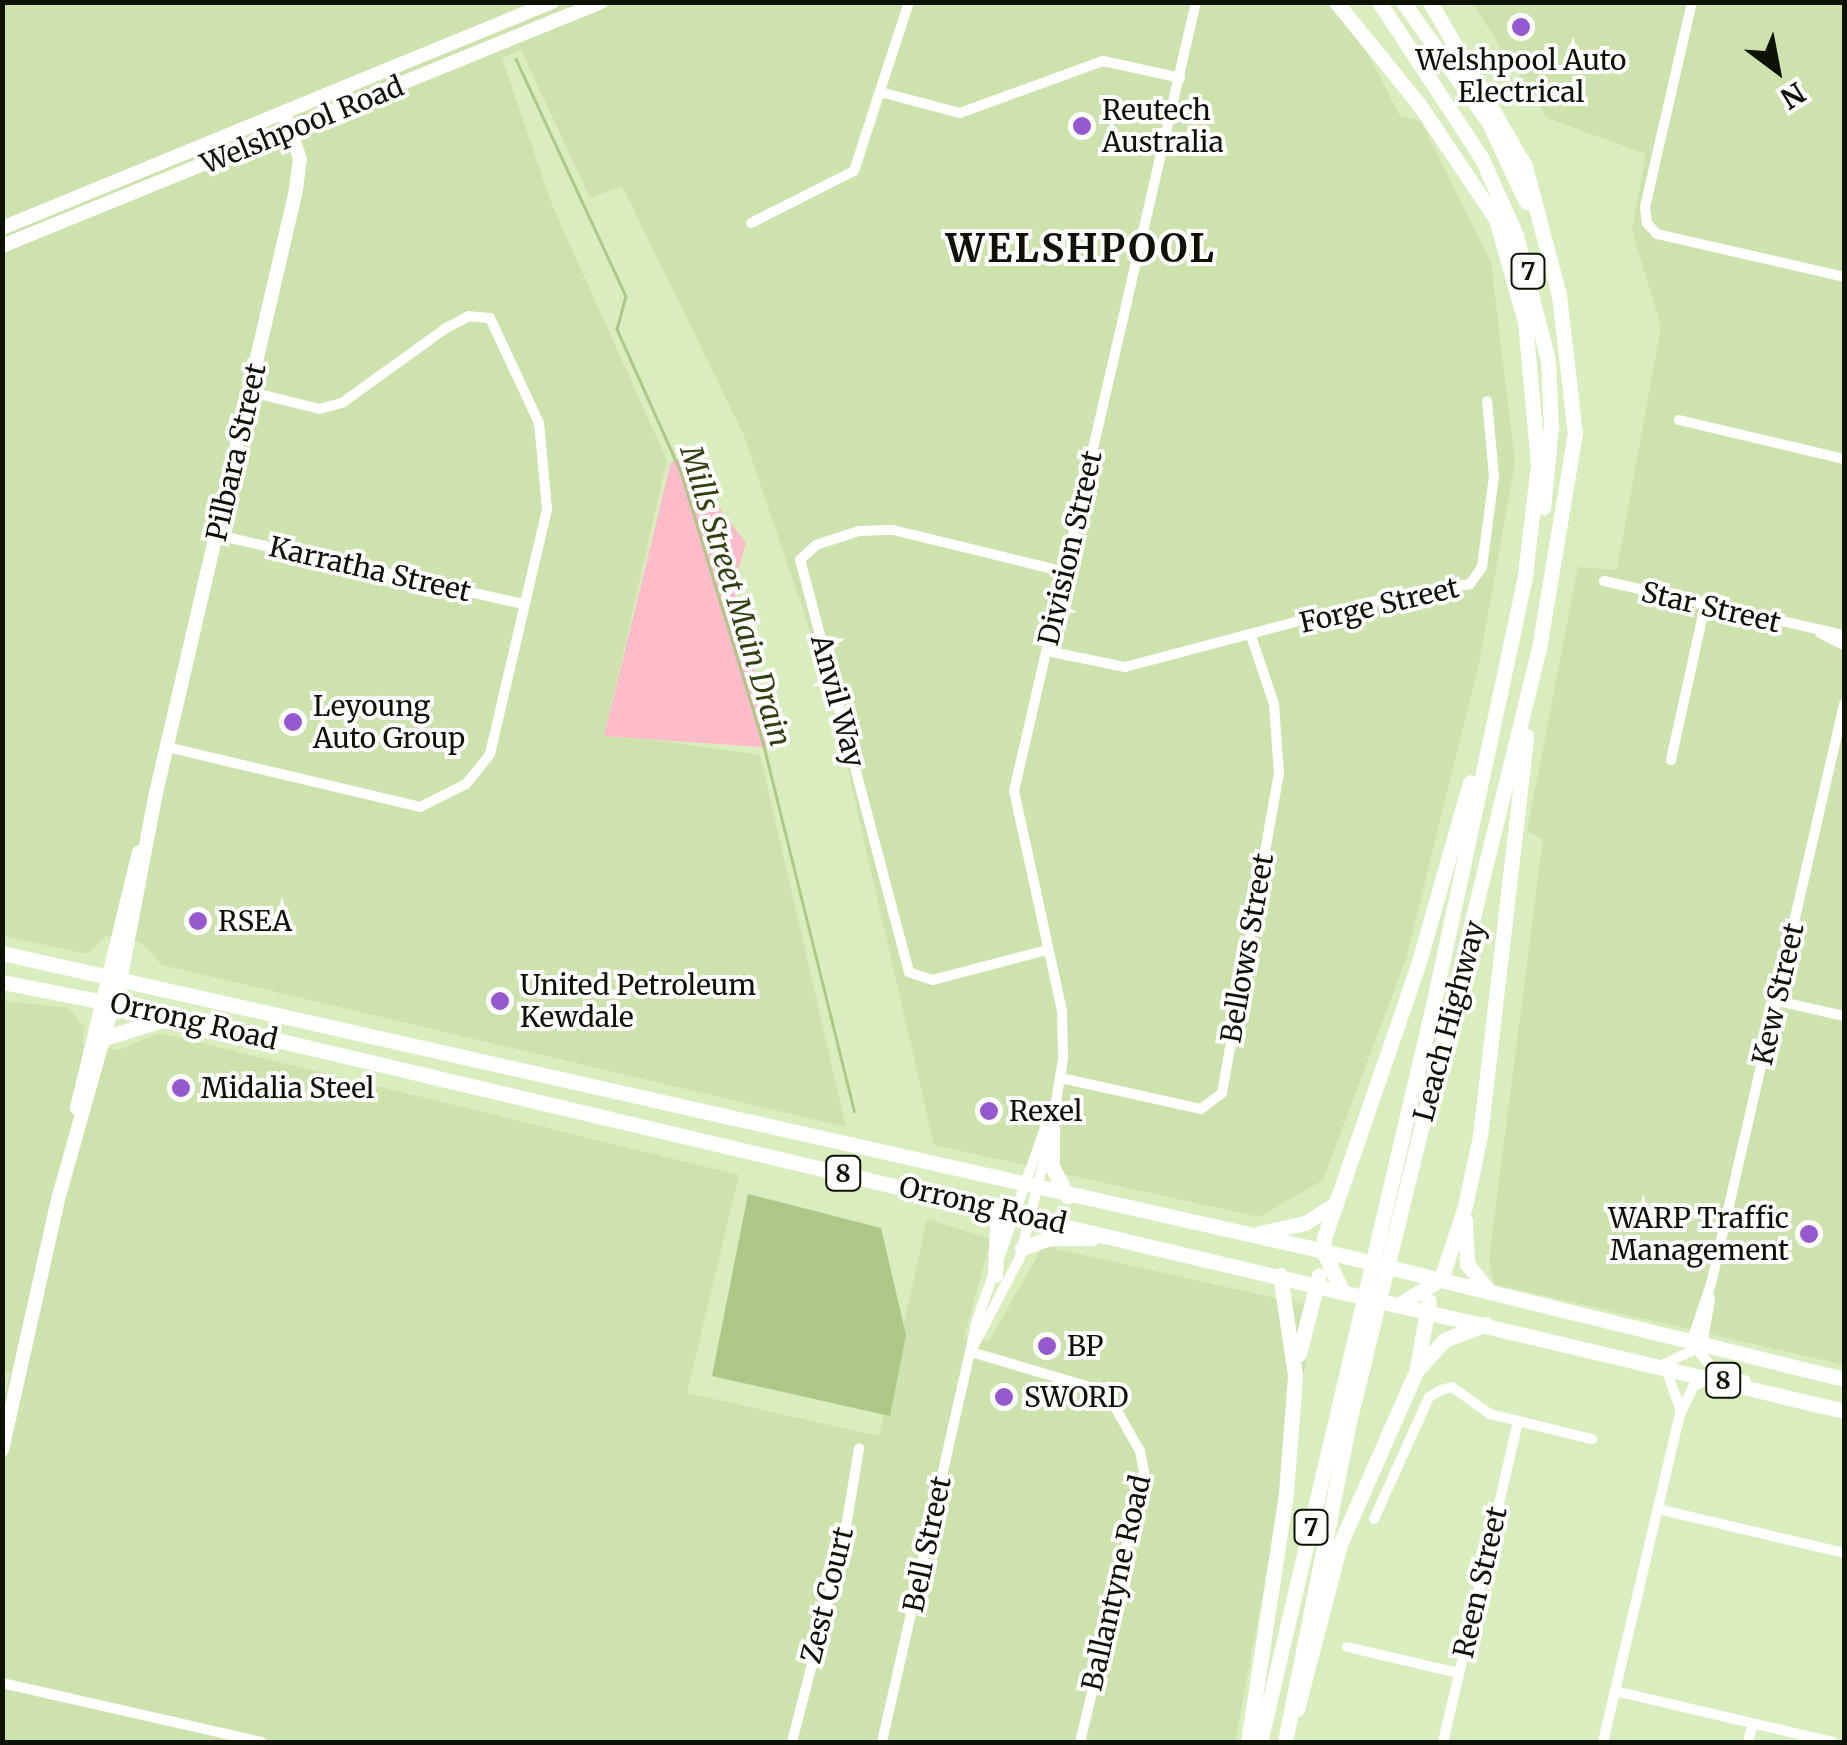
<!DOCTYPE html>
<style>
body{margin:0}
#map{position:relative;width:1847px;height:1745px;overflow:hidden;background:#daedbf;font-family:Merriweather,serif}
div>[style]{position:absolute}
.built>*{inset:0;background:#cde2ad}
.green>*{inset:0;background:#febcca}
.water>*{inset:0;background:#aec786}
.stream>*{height:2.5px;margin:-1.25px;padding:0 1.25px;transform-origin:1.25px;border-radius:1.25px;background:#aec786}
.minor>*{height:10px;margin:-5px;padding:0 5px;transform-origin:5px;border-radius:5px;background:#fff}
.major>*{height:14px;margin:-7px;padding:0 7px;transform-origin:7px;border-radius:7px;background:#fff}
.highway>*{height:15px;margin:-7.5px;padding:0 7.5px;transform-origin:7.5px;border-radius:7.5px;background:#fff}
.dots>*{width:28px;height:28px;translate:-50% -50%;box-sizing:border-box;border:5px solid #fff;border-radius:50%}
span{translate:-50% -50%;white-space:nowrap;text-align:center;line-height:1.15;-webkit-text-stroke:8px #fff;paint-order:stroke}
.shield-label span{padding:2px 8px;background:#fff;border:2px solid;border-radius:8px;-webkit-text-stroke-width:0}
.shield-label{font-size:25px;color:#0d1304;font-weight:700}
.poi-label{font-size:28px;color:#0d1304}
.left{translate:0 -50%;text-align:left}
.right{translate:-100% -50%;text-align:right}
.street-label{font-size:28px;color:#0d1304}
.water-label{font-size:30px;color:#314011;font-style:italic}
.district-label{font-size:38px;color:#0d1304;font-weight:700;letter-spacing:2.5px}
.frame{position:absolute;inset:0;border:5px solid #0d1304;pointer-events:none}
.north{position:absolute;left:1727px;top:20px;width:100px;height:100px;-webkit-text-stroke:8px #fff;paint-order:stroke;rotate:148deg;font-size:28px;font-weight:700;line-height:40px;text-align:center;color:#0d1304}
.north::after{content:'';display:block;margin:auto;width:35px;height:45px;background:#0d1304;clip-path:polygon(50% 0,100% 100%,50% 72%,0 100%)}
</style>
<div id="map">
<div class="built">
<i style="clip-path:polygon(3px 3px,1327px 3px,1359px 36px,1400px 116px,1421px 121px,1491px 262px,1515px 463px,1480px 659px,1406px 959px,1323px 1180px,1259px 1217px,934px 1145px,828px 684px,743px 433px,622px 186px,590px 198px,521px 50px,502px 58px,552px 205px,667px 460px,605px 733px,760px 755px,846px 1127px,162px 965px,140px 942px,106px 936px,88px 954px,3px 936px)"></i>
<i style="clip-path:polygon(1472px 3px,1844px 3px,1844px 1365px,1494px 1284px,1489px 1259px,1543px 839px,1527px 831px,1578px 567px,1617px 570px,1661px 326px,1632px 230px,1646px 154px,1547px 118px)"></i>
<i style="clip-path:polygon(3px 1001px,69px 1008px,84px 1027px,83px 1043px,119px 1050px,160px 1033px,739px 1175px,687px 1393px,879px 1436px,927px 1219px,991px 1239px,964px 1337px,989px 1341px,1043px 1246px,1316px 1307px,1235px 1742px,3px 1742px,2px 1406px,10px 1373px,3px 1371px)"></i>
</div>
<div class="green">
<i style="clip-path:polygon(682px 458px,746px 543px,733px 586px,774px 748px,604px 736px,671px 462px)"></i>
</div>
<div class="water">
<i style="clip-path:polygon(748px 1194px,881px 1228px,906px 1335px,890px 1416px,712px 1376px)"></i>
</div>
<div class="stream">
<i style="left:516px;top:59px;width:261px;rotate:65.1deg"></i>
<i style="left:626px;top:296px;width:34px;rotate:105deg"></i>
<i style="left:617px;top:329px;width:157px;rotate:65.9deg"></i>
<i style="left:681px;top:472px;width:282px;rotate:73.1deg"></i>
<i style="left:763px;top:742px;width:380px;rotate:76.1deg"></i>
</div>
<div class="minor">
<i style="left:1692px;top:2px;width:210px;rotate:102.9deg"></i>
<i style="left:1645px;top:207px;width:16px;rotate:83deg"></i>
<i style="left:1647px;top:223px;width:15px;rotate:48deg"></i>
<i style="left:1657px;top:234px;width:192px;rotate:12.9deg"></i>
<i style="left:884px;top:93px;width:79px;rotate:14.7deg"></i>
<i style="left:960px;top:113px;width:152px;rotate:-20deg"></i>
<i style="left:1103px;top:61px;width:79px;rotate:12.4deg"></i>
<i style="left:751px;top:223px;width:115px;rotate:-26.8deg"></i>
<i style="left:854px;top:171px;width:178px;rotate:-72deg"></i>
<i style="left:1679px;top:420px;width:170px;rotate:13.3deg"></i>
<i style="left:217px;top:535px;width:315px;rotate:12.7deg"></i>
<i style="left:1604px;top:581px;width:246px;rotate:12.7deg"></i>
<i style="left:1820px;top:633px;width:27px;rotate:27deg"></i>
<i style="left:1047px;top:651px;width:80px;rotate:11.6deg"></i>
<i style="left:1125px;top:667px;width:278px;rotate:-14.8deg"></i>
<i style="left:1394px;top:596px;width:77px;rotate:-9deg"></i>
<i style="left:1470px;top:584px;width:21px;rotate:-55deg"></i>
<i style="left:1482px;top:567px;width:92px;rotate:-82.5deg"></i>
<i style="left:1494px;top:476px;width:75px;rotate:-95.3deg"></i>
<i style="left:167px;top:747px;width:260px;rotate:13.3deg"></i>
<i style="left:420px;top:807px;width:51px;rotate:-26.6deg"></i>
<i style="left:466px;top:784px;width:38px;rotate:-51deg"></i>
<i style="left:490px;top:754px;width:252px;rotate:-76.9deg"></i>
<i style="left:547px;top:509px;width:86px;rotate:-95.3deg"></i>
<i style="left:539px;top:423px;width:116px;rotate:-115deg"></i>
<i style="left:490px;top:318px;width:21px;rotate:-175deg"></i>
<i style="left:469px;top:316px;width:26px;rotate:152deg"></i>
<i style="left:446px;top:328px;width:128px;rotate:144.2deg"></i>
<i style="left:342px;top:403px;width:23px;rotate:165deg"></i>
<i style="left:320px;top:409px;width:71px;rotate:-166.2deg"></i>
<i style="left:1671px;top:760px;width:159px;rotate:-77.6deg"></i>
<i style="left:1047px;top:950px;width:118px;rotate:165.3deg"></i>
<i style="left:933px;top:980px;width:25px;rotate:-162deg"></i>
<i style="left:909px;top:972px;width:426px;rotate:-104.8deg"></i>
<i style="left:800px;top:560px;width:22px;rotate:-43deg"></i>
<i style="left:816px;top:545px;width:45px;rotate:-18deg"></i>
<i style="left:859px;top:531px;width:34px;rotate:-2deg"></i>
<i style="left:893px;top:530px;width:177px;rotate:13.7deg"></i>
<i style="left:1777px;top:1001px;width:69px;rotate:12.6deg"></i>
<i style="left:1061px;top:1078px;width:143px;rotate:12.5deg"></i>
<i style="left:1201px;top:1109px;width:26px;rotate:-37deg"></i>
<i style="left:1222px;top:1093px;width:324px;rotate:-79.9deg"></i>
<i style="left:1279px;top:774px;width:70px;rotate:-94.1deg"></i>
<i style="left:1274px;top:704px;width:72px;rotate:-108.7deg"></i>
<i style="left:1051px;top:1132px;width:74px;rotate:-80.7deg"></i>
<i style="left:1063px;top:1059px;width:48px;rotate:-91.2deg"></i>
<i style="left:1062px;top:1011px;width:225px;rotate:-102.3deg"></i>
<i style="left:1014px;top:791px;width:810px;rotate:-77.01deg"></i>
<i style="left:973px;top:1347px;width:102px;rotate:-62.4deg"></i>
<i style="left:1020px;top:1257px;width:112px;rotate:-76.1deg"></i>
<i style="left:971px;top:1352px;width:131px;rotate:16.4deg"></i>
<i style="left:1097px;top:1389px;width:20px;rotate:41deg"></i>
<i style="left:1112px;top:1402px;width:56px;rotate:60.3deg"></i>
<i style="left:1140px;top:1451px;width:21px;rotate:79deg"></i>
<i style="left:1144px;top:1472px;width:277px;rotate:103.3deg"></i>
<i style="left:1746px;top:1381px;width:37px;rotate:-158deg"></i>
<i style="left:1712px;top:1367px;width:32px;rotate:-131deg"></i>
<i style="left:1691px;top:1343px;width:62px;rotate:-71.3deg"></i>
<i style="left:1711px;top:1284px;width:595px;rotate:-77.08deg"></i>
<i style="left:1680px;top:1408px;width:47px;rotate:-110deg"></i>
<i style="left:1664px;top:1364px;width:42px;rotate:-25.3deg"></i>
<i style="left:1702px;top:1346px;width:48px;rotate:-80.3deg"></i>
<i style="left:1658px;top:1509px;width:191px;rotate:13.3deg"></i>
<i style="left:1374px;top:1519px;width:134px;rotate:-65.7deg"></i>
<i style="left:1429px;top:1397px;width:14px;rotate:-30deg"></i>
<i style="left:1441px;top:1390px;width:11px;rotate:-15deg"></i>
<i style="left:1452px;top:1387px;width:47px;rotate:35.4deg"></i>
<i style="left:1490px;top:1414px;width:105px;rotate:13.8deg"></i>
<i style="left:1347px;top:1647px;width:115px;rotate:13.1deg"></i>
<i style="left:2px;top:1683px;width:266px;rotate:12.8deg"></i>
<i style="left:1615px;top:1691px;width:223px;rotate:13.2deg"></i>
<i style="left:792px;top:1742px;width:210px;rotate:-75.6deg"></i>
<i style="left:844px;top:1539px;width:92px;rotate:-80.6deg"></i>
<i style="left:882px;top:1742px;width:433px;rotate:-77.3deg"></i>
<i style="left:977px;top:1320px;width:225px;rotate:-70.5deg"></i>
<i style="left:1443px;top:1742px;width:329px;rotate:-76.8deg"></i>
<i style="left:1603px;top:1742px;width:337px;rotate:-76.8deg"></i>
<i style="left:1680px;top:1414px;width:30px;rotate:-64deg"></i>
<i style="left:1693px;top:1387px;width:16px;rotate:-30deg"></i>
<i style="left:1748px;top:1742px;width:19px;rotate:-74deg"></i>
</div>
<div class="major">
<i style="left:2px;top:228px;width:595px;rotate:-22.34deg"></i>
<i style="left:2px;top:246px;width:647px;rotate:-22.16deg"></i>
<i style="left:77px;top:1108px;width:263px;rotate:-76.4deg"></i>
<i style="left:2px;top:1450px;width:260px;rotate:-77.4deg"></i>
<i style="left:59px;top:1196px;width:229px;rotate:-74.3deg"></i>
<i style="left:121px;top:976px;width:186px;rotate:-79.2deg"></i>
<i style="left:156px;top:793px;width:619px;rotate:-76.93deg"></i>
<i style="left:296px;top:190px;width:31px;rotate:-83deg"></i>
<i style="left:300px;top:159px;width:49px;rotate:-109.2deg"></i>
</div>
<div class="highway">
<i style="left:1379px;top:2px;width:186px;rotate:56.7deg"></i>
<i style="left:1481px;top:157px;width:85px;rotate:65.8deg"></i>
<i style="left:1516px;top:235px;width:130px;rotate:75.7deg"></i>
<i style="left:1548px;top:361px;width:66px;rotate:87.4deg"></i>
<i style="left:1551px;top:427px;width:81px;rotate:95.6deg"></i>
<i style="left:1403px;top:2px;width:148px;rotate:54.6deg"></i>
<i style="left:1489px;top:123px;width:87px;rotate:64.9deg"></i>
<i style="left:2px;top:953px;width:1338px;rotate:12.7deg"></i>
<i style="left:1307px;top:1247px;width:553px;rotate:13.81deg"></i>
<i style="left:2px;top:982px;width:177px;rotate:11.1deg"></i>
<i style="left:176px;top:1016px;width:1714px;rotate:13.32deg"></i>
<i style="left:107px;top:1037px;width:68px;rotate:-17.1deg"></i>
<i style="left:1052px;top:1129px;width:37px;rotate:90deg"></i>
<i style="left:1052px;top:1166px;width:34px;rotate:63deg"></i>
<i style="left:988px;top:1207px;width:19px;rotate:62deg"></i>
<i style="left:997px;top:1224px;width:51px;rotate:92.2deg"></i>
<i style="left:1465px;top:1220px;width:44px;rotate:87.4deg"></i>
<i style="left:1467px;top:1264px;width:33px;rotate:51deg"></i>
<i style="left:1260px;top:1233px;width:46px;rotate:-12.5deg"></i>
<i style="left:1305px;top:1223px;width:34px;rotate:-32deg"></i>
<i style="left:1022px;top:1248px;width:29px;rotate:-20deg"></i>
<i style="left:1049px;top:1238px;width:43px"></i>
<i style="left:1342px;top:1290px;width:43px;rotate:-116deg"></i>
<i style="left:1323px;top:1251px;width:13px;rotate:-86deg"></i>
<i style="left:1324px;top:1238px;width:289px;rotate:-71deg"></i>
<i style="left:1418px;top:965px;width:190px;rotate:-74.1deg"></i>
<i style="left:1403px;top:1302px;width:44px;rotate:-31.2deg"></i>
<i style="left:1441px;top:1279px;width:77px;rotate:-71.8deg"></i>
<i style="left:1465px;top:1206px;width:72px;rotate:-77.9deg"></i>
<i style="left:1480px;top:1136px;width:403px;rotate:-83.4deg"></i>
<i style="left:1299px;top:1354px;width:81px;rotate:-75.8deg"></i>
<i style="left:1420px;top:1367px;width:36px;rotate:-48deg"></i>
<i style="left:1444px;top:1340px;width:45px;rotate:-20.9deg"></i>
<i style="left:1297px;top:1709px;width:171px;rotate:-75.4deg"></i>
<i style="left:1340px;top:1544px;width:188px;rotate:-66.2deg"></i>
<i style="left:1416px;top:1372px;width:72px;rotate:-79.6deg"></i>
<i style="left:1248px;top:1742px;width:252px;rotate:-81.3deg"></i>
<i style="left:1286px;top:1493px;width:118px;rotate:-85.6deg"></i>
<i style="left:1295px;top:1375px;width:101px;rotate:-98.5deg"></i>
<i style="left:1260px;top:1742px;width:761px;rotate:-76.79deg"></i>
<i style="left:1434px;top:1001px;width:436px;rotate:-77.9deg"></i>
<i style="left:1525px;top:575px;width:112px;rotate:-83.3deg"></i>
<i style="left:1538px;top:464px;width:143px;rotate:-95.2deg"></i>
<i style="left:1525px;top:322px;width:107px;rotate:-105.7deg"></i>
<i style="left:1496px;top:219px;width:140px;rotate:-123.9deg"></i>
<i style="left:1418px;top:103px;width:130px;rotate:-129.1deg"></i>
<i style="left:1285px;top:1742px;width:326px;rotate:-78.7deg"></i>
<i style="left:1349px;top:1422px;width:797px;rotate:-76.21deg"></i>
<i style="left:1539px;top:648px;width:217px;rotate:-80.5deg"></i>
<i style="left:1575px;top:434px;width:140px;rotate:-96.6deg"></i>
<i style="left:1559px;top:295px;width:133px;rotate:-104.8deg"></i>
<i style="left:1525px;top:166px;width:190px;rotate:-120.1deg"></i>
</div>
<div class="dots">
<i style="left:1521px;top:27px;background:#9658cf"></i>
<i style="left:1082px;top:126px;background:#9658cf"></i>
<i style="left:293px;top:722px;background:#9658cf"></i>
<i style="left:198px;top:921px;background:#9658cf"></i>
<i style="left:500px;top:1001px;background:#9658cf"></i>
<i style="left:181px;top:1088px;background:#9658cf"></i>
<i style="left:989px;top:1111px;background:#9658cf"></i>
<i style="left:1809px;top:1234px;background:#9658cf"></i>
<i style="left:1047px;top:1346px;background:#9658cf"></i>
<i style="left:1004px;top:1397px;background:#9658cf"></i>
</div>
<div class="shield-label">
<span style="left:1528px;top:271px">7</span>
<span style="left:843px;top:1173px">8</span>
<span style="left:1723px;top:1380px">8</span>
<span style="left:1311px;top:1527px">7</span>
</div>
<div class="poi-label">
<span style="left:1521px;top:76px">Welshpool Auto<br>Electrical</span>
<span class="left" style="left:1102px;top:126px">Reutech<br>Australia</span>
<span class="left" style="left:313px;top:722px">Leyoung<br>Auto Group</span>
<span class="left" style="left:218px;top:921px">RSEA</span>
<span class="left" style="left:520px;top:1001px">United Petroleum<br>Kewdale</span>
<span class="left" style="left:201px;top:1088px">Midalia Steel</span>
<span class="left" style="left:1009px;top:1111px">Rexel</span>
<span class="right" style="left:1789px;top:1234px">WARP Traffic<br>Management</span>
<span class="left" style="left:1067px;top:1346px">BP</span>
<span class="left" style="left:1024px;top:1397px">SWORD</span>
</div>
<div class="street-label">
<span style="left:302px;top:125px;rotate:-22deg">Welshpool Road</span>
<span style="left:236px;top:452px;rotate:-77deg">Pilbara Street</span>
<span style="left:1070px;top:548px;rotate:-77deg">Division Street</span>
<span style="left:370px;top:569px;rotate:13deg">Karratha Street</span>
<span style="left:1379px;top:605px;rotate:-13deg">Forge Street</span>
<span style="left:1711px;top:607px;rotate:13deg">Star Street</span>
<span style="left:838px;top:701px;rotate:75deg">Anvil Way</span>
<span style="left:1247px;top:948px;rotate:-80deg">Bellows Street</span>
<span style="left:1778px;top:994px;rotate:-77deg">Kew Street</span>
<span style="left:194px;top:1021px;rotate:13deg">Orrong Road</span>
<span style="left:1449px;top:1021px;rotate:-75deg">Leach Highway</span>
<span style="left:983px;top:1205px;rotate:13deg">Orrong Road</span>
<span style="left:927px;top:1544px;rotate:-78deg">Bell Street</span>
<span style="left:1480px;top:1582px;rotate:-77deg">Reen Street</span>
<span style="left:1116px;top:1583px;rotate:-77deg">Ballantyne Road</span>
<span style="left:827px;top:1595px;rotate:-76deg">Zest Court</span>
</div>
<div class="water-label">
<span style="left:736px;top:596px;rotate:73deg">Mills Street Main Drain</span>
</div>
<div class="district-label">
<span style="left:1081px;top:249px">WELSHPOOL</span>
</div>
<div class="frame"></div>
<div class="north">N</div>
</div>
